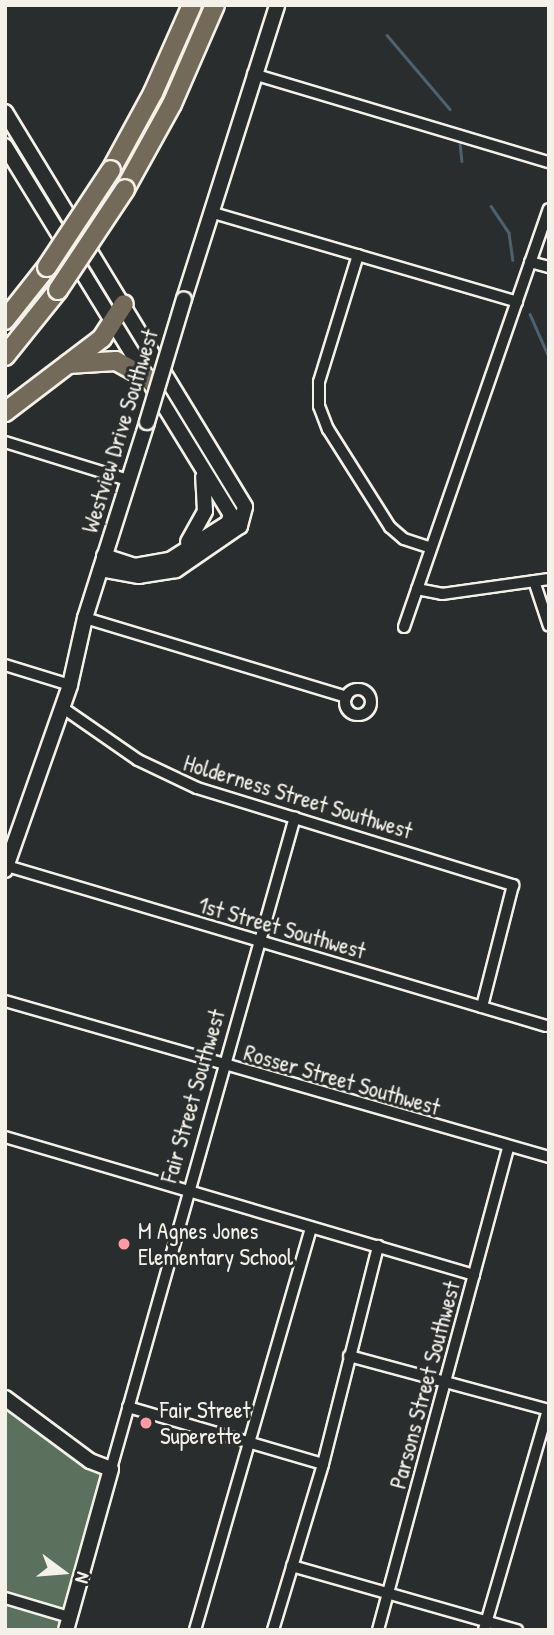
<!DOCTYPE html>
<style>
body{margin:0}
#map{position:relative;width:554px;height:1635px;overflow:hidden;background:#2a2d2e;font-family:"Patrick Hand",sans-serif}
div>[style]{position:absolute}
.green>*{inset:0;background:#5b715d}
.stream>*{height:2.5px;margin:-1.25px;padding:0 1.25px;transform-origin:1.25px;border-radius:1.25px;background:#4c6270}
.roads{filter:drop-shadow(2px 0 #f4f1e8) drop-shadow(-2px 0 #f4f1e8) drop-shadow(0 2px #f4f1e8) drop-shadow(0 -2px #f4f1e8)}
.street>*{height:10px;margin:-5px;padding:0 5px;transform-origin:5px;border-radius:5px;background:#2a2d2e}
.street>.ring{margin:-5px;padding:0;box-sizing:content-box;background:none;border:10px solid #2a2d2e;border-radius:50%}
.secondary>*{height:14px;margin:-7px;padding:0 7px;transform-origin:7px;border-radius:7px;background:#2a2d2e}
.highway>*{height:18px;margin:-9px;padding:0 9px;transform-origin:9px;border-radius:9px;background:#746a5a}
.bridges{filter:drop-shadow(2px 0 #f4f1e8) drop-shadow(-2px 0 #f4f1e8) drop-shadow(0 2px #f4f1e8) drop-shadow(0 -2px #f4f1e8)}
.secondary-bridge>*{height:14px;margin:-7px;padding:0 7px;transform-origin:7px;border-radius:7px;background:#2a2d2e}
.highway-bridge>*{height:18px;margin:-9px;padding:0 9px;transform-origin:9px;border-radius:9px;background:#746a5a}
.dots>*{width:19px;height:19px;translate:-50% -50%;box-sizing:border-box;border:4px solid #2a2d2e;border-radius:50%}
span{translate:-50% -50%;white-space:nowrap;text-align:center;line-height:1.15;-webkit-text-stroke:6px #2a2d2e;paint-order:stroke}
.street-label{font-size:23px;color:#f4f1e8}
.poi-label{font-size:23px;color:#f4f1e8}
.left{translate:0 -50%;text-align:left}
.frame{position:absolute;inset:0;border:7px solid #f4f1e8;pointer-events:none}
.north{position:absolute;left:28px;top:1537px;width:70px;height:70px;-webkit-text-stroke:5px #2a2d2e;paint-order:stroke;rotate:106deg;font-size:19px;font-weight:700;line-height:28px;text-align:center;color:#f4f1e8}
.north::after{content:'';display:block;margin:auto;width:24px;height:32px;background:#f4f1e8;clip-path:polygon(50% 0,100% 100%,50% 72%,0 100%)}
</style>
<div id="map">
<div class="green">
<i style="clip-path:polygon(5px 1400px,102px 1474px,58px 1630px,5px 1630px)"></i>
</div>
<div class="stream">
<i style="left:387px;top:35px;width:97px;rotate:49.6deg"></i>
<i style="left:460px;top:143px;width:18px;rotate:84deg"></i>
<i style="left:491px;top:206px;width:32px;rotate:56deg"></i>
<i style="left:509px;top:233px;width:27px;rotate:82deg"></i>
<i style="left:530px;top:314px;width:47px;rotate:66.2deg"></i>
</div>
<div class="roads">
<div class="street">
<i style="left:253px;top:74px;width:309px;rotate:16.6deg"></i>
<i style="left:210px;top:212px;width:320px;rotate:16.3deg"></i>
<i style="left:358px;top:255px;width:133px;rotate:107.1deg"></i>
<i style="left:319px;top:382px;width:24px;rotate:90deg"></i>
<i style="left:319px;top:406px;width:25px;rotate:69deg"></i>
<i style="left:328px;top:429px;width:116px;rotate:57.7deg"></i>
<i style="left:390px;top:527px;width:18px;rotate:41deg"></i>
<i style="left:404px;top:539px;width:28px;rotate:18deg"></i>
<i style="left:530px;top:262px;width:20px;rotate:15deg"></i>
<i style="left:5px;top:442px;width:129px;rotate:17.2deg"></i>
<i style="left:534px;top:581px;width:47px;rotate:71.6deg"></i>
<i style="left:417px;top:589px;width:25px;rotate:11deg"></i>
<i style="left:442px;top:594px;width:108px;rotate:-8deg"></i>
<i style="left:85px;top:618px;width:273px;rotate:16.8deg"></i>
<i style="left:404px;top:627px;width:442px;rotate:-70.9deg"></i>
<i style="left:5px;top:665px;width:68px;rotate:17.1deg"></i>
<i class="ring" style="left:345px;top:689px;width:16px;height:16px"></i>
<i style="left:63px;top:708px;width:91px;rotate:34.7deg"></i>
<i style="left:138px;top:760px;width:65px;rotate:25.4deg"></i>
<i style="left:197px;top:788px;width:331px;rotate:17.1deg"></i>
<i style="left:513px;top:885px;width:126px;rotate:104.3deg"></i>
<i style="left:7px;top:866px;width:562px;rotate:16.53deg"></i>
<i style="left:5px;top:1001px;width:566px;rotate:16deg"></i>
<i style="left:5px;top:1137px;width:489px;rotate:16.4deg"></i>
<i style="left:349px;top:1356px;width:207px;rotate:15.1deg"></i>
<i style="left:128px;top:1407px;width:203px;rotate:16.3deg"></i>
<i style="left:111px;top:1469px;width:677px;rotate:-74.24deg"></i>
<i style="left:292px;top:1566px;width:234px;rotate:15.9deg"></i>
<i style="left:5px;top:1598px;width:67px;rotate:16.5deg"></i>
<i style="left:195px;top:1630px;width:419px;rotate:-73.9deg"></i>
<i style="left:273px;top:1630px;width:173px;rotate:-73.2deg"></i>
<i style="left:323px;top:1464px;width:225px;rotate:-75.8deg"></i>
<i style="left:378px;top:1630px;width:498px;rotate:-74.9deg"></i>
<i style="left:484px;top:1630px;width:229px;rotate:-73.8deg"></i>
</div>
<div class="secondary">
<i style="left:5px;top:112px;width:462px;rotate:58.7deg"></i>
<i style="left:245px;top:507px;width:20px;rotate:105deg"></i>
<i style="left:240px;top:526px;width:78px;rotate:145.5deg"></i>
<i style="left:176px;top:570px;width:37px;rotate:171deg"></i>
<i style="left:139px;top:576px;width:39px;rotate:-170deg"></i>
<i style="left:5px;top:146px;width:433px;rotate:58.5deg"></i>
<i style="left:184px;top:299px;width:308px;rotate:-72.4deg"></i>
<i style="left:188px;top:542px;width:35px;rotate:-61deg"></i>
<i style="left:205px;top:511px;width:34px;rotate:-93deg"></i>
<i style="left:104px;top:556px;width:33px;rotate:18deg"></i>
<i style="left:135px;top:566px;width:36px;rotate:-10deg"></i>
<i style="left:170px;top:560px;width:69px;rotate:-32.5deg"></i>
<i style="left:228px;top:523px;width:9px;rotate:-69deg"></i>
<i style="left:5px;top:870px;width:196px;rotate:-70.6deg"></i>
<i style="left:70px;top:685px;width:69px;rotate:-77.4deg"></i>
<i style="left:85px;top:618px;width:206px;rotate:-72.4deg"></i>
<i style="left:5px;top:1398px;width:106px;rotate:36.5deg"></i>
<i style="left:90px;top:1461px;width:22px;rotate:21deg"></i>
<i style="left:111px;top:1469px;width:167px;rotate:105.6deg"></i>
</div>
<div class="highway">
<i style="left:111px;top:170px;width:88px;rotate:-61.4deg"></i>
<i style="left:153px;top:93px;width:96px;rotate:-66.1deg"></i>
<i style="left:125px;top:189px;width:97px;rotate:-61.1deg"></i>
<i style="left:172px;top:104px;width:108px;rotate:-66.5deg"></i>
<i style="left:5px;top:320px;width:68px;rotate:-51.6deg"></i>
<i style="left:5px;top:356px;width:85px;rotate:-51.2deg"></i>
<i style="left:68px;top:364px;width:48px;rotate:-3.6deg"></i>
<i style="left:116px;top:361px;width:38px;rotate:29deg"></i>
<i style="left:5px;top:412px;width:122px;rotate:-37.3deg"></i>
<i style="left:102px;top:338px;width:40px;rotate:-57.1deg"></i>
</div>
</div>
<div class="bridges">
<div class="secondary-bridge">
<i style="left:147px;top:422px;width:128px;rotate:-73.3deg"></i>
</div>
<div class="highway-bridge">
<i style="left:47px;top:267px;width:116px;rotate:-56.6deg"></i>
<i style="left:58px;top:290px;width:121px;rotate:-56.4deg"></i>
</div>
</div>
<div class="dots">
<i style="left:124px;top:1244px;background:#ff9aa2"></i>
<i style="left:146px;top:1423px;background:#ff9aa2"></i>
</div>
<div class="street-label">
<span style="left:120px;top:431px;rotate:-73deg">Westview Drive Southwest</span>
<span style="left:298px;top:797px;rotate:17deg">Holderness Street Southwest</span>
<span style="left:282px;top:928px;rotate:16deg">1st Street Southwest</span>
<span style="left:342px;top:1080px;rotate:16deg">Rosser Street Southwest</span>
<span style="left:193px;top:1096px;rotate:-74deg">Fair Street Southwest</span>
<span style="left:425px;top:1385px;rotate:-75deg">Parsons Street Southwest</span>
</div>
<div class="poi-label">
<span class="left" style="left:138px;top:1244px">M Agnes Jones<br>Elementary School</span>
<span class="left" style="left:160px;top:1423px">Fair Street<br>Superette</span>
</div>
<div class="frame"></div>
<div class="north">N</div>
</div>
